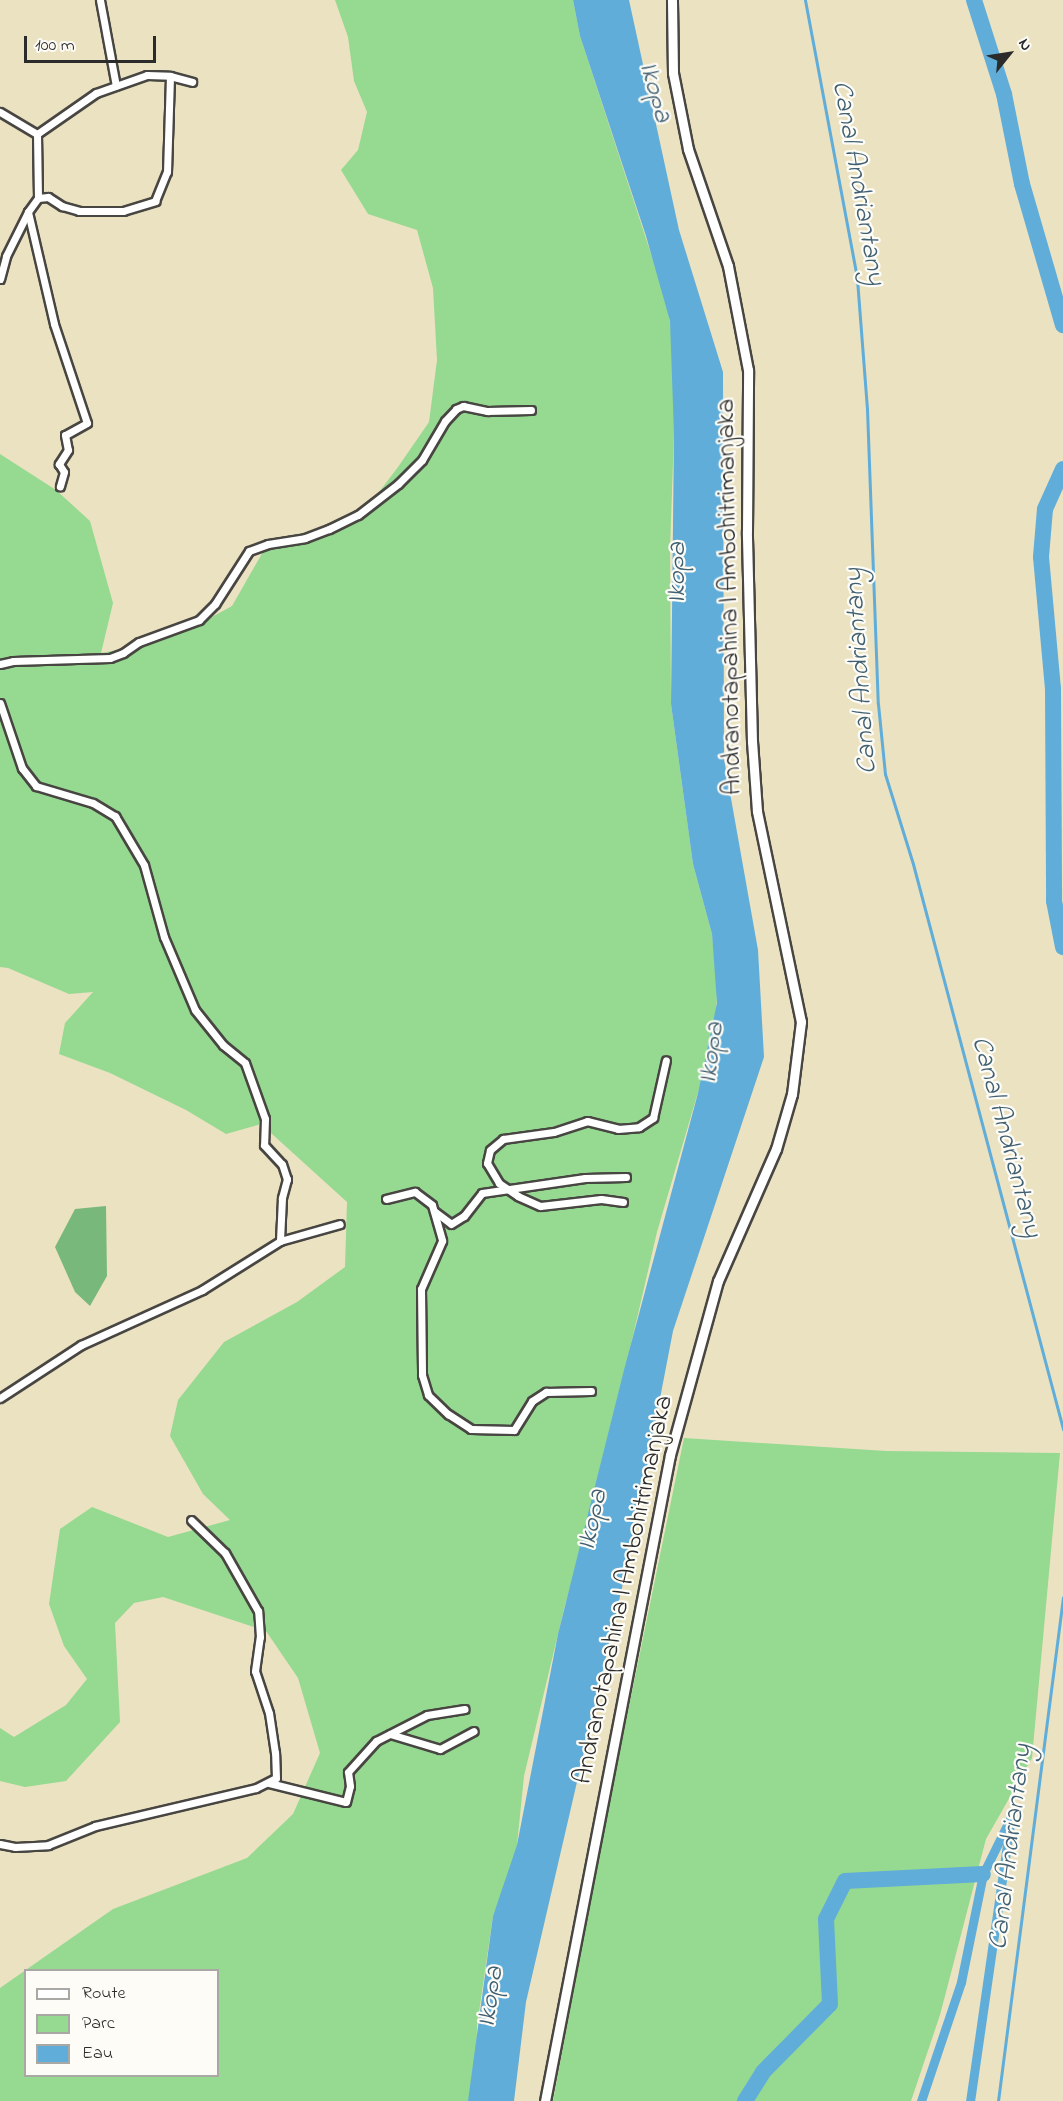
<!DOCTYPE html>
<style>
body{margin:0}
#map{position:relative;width:1063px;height:2101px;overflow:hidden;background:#ebe2c1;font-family:"Indie Flower",sans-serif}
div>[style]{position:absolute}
.green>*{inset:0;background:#96d991}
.forest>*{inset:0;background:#78b97b}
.water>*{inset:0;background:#60add9}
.stream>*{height:3px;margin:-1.5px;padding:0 1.5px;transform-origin:1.5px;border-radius:1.5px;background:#60add9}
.canal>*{height:9px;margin:-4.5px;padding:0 4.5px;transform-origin:4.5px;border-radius:4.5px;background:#60add9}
.river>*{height:16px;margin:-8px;padding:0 8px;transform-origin:8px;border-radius:8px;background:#60add9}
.roads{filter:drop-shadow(2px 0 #484642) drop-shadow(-2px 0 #484642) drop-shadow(0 2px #484642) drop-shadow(0 -2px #484642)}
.street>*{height:7px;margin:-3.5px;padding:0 3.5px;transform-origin:3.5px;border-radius:3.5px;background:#fff}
.secondary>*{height:9px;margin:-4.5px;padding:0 4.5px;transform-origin:4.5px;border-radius:4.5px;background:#fff}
span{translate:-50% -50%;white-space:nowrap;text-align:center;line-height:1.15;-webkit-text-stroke:4.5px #fdfcf7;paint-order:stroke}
.street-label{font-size:26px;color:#2b2b2b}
.water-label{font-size:27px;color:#405f71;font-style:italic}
.legend{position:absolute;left:24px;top:1969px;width:195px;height:108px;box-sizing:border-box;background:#fdfcf7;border:2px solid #a9a8a5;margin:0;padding:8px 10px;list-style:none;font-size:18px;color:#2b2b2b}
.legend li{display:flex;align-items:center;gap:12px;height:30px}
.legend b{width:30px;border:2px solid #a9a8a5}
.north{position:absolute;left:979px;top:24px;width:60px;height:60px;-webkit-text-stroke:4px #fdfcf7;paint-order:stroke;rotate:60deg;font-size:16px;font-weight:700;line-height:24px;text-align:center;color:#2b2b2b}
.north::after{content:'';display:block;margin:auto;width:21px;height:27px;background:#2b2b2b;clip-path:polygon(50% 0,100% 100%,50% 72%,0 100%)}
.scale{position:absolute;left:24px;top:36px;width:132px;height:27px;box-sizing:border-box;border:3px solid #2b2b2b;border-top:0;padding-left:8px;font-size:18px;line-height:21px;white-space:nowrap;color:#2b2b2b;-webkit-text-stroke:4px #fdfcf7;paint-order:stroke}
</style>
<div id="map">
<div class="green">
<i style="clip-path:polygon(evenodd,335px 0,573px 0,580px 36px,667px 303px,680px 388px,674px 434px,670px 550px,671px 704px,693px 864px,712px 934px,717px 988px,716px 1031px,657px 1232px,591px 1517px,565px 1605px,524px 1776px,516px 1855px,493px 1916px,477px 2026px,476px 2101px,0 2101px,0 1988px,113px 1909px,247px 1858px,293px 1814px,320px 1753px,298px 1678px,266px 1631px,163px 1597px,134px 1603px,115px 1623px,120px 1722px,66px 1781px,25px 1787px,0 1781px,0 1728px,14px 1737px,66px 1705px,87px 1679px,64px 1646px,49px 1604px,60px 1529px,92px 1507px,168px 1537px,230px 1520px,203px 1494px,170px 1436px,178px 1400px,224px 1342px,297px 1302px,345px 1267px,347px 1202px,261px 1124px,226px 1134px,186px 1110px,110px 1073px,59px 1054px,65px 1023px,93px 992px,69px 994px,8px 968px,0 967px,0 454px,56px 490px,90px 521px,113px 603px,101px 653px,139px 646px,199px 624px,232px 606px,264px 550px,305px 544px,358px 520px,398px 467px,429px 422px,437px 360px,433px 288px,417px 230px,368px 214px,341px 170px,358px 150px,367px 112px,354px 81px,348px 37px,335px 0,26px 1970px,218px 1970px,218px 2076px,26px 2076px,26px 1970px)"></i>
<i style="clip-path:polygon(684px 1438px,886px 1451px,1060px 1453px,1032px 1758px,986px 1839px,940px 2015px,911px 2101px,553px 2101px,607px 1814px)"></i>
</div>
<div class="forest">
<i style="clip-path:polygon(106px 1206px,107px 1276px,90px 1306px,75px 1292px,55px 1247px,75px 1209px)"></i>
</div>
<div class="water">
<i style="clip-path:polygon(573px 0,629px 0,679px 230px,723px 372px,724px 759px,758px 950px,764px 1057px,673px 1331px,631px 1549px,526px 2002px,514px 2101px,468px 2101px,493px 1916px,517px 1845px,558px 1634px,624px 1370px,698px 1093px,717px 1003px,712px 934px,693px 864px,671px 704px,674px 434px,670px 321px,646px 236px,580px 36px)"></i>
</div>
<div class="stream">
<i style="left:805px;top:0;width:284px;rotate:79.4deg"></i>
<i style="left:857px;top:279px;width:130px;rotate:85.6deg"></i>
<i style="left:867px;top:409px;width:295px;rotate:87.9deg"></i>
<i style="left:878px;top:704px;width:70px;rotate:84.3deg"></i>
<i style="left:885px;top:774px;width:94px;rotate:72.7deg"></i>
<i style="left:913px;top:864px;width:585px;rotate:75.13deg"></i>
<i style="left:998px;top:2101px;width:508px;rotate:-82.65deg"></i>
</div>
<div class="canal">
<i style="left:921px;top:2101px;width:126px;rotate:-71.4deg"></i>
<i style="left:961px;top:1982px;width:110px;rotate:-78.5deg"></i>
<i style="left:983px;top:1874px;width:64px;rotate:-63.8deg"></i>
<i style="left:1011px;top:1817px;width:287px;rotate:98.2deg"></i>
</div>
<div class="river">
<i style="left:974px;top:0;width:99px;rotate:72.3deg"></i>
<i style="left:1004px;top:94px;width:92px;rotate:78.7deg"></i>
<i style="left:1022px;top:184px;width:147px;rotate:73.8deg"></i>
<i style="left:1063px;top:469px;width:44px;rotate:114.2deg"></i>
<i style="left:1045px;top:509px;width:48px;rotate:94.8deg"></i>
<i style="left:1041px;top:557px;width:133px;rotate:84.8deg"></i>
<i style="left:1053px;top:689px;width:212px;rotate:89.7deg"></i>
<i style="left:1054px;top:901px;width:47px;rotate:78.9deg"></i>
<i style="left:745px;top:2101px;width:34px;rotate:-58deg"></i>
<i style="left:763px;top:2072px;width:95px;rotate:-45.4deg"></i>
<i style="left:830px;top:2004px;width:85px;rotate:-92.7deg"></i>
<i style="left:826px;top:1919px;width:42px;rotate:-63.4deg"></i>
<i style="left:845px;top:1881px;width:138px;rotate:-2.9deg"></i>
</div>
<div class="roads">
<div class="street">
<i style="left:100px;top:0;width:87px;rotate:79.5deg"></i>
<i style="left:0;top:112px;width:43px;rotate:30.7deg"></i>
<i style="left:37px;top:134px;width:72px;rotate:-34.8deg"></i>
<i style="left:96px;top:93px;width:54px;rotate:-19.4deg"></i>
<i style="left:147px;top:75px;width:23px;rotate:2deg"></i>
<i style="left:170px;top:76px;width:23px;rotate:15deg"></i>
<i style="left:37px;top:134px;width:64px;rotate:89.1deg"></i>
<i style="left:38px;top:198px;width:17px;rotate:126deg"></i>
<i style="left:28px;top:212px;width:115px;rotate:76.9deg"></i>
<i style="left:54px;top:324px;width:104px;rotate:71.6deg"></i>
<i style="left:87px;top:423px;width:25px;rotate:151deg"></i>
<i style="left:65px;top:435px;width:15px;rotate:79deg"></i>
<i style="left:68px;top:450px;width:17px;rotate:123deg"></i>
<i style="left:59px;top:464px;width:9px;rotate:58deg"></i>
<i style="left:64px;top:472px;width:15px;rotate:106deg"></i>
<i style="left:38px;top:198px;width:10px;rotate:-6deg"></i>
<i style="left:48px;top:197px;width:17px;rotate:33deg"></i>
<i style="left:62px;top:206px;width:18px;rotate:16deg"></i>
<i style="left:79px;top:211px;width:44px"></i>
<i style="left:123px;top:211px;width:34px;rotate:-17deg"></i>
<i style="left:155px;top:201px;width:31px;rotate:-68deg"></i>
<i style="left:167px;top:172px;width:96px;rotate:-88.2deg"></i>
<i style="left:0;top:279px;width:24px;rotate:-75deg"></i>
<i style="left:6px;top:256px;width:49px;rotate:-63.4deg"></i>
<i style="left:0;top:664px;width:13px;rotate:-13deg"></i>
<i style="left:13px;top:661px;width:97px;rotate:-1.8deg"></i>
<i style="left:110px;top:658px;width:14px;rotate:-21deg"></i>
<i style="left:123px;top:653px;width:19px;rotate:-35deg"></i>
<i style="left:139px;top:642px;width:64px;rotate:-20.1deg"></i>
<i style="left:199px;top:620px;width:23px;rotate:-45deg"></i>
<i style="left:215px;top:604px;width:63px;rotate:-57.3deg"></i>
<i style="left:249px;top:551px;width:20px;rotate:-20deg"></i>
<i style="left:268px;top:544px;width:37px;rotate:-9deg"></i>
<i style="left:305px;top:538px;width:26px;rotate:-21deg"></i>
<i style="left:329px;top:529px;width:32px;rotate:-26deg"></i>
<i style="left:358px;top:515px;width:51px;rotate:-37.8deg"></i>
<i style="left:398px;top:484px;width:34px;rotate:-45deg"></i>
<i style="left:422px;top:460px;width:45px;rotate:-59.5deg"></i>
<i style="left:445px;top:421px;width:16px;rotate:-47deg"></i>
<i style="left:456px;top:409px;width:8px;rotate:-23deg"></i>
<i style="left:463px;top:406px;width:25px;rotate:12deg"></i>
<i style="left:487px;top:411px;width:44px;rotate:-1.3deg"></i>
<i style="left:0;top:703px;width:69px;rotate:71.3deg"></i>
<i style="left:22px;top:768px;width:23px;rotate:52deg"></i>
<i style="left:36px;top:786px;width:59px;rotate:16.6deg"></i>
<i style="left:93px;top:803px;width:26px;rotate:31deg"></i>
<i style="left:115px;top:816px;width:57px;rotate:59.4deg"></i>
<i style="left:144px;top:865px;width:75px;rotate:74.5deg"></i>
<i style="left:164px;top:937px;width:79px;rotate:67deg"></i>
<i style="left:195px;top:1010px;width:45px;rotate:51.3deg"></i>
<i style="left:223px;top:1045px;width:28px;rotate:39deg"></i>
<i style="left:245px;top:1063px;width:59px;rotate:70.3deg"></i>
<i style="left:265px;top:1119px;width:26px;rotate:92deg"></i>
<i style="left:264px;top:1145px;width:26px;rotate:47deg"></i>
<i style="left:282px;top:1164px;width:16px;rotate:72deg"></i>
<i style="left:287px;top:1179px;width:20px;rotate:105deg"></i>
<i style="left:282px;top:1198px;width:43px;rotate:92.7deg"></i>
<i style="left:386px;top:1199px;width:30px;rotate:-14deg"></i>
<i style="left:415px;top:1192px;width:21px;rotate:37deg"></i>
<i style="left:432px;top:1205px;width:37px;rotate:74deg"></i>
<i style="left:442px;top:1241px;width:52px;rotate:113.6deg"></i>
<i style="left:421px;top:1289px;width:86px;rotate:89.3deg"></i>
<i style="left:422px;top:1375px;width:21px;rotate:73deg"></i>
<i style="left:428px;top:1395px;width:28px;rotate:44deg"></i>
<i style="left:448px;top:1414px;width:27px;rotate:33deg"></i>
<i style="left:471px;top:1429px;width:43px;rotate:1.3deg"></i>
<i style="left:514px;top:1430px;width:34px;rotate:-58deg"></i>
<i style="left:532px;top:1401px;width:17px;rotate:-33deg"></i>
<i style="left:546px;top:1392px;width:45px;rotate:-1.3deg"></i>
<i style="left:623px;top:1202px;width:22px;rotate:-172deg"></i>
<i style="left:601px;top:1199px;width:61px;rotate:173.5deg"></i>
<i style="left:540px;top:1206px;width:24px;rotate:-156deg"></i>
<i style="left:518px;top:1196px;width:23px;rotate:-146deg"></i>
<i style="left:499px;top:1183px;width:23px;rotate:-121deg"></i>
<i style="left:487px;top:1163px;width:13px;rotate:-77deg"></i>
<i style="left:490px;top:1150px;width:17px;rotate:-40deg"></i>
<i style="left:503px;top:1139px;width:51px;rotate:-7.8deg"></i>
<i style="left:554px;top:1132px;width:35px;rotate:-18deg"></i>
<i style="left:587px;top:1121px;width:32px;rotate:14deg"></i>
<i style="left:618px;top:1129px;width:21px;rotate:-5deg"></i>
<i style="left:639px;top:1127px;width:17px;rotate:-33deg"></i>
<i style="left:653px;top:1118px;width:59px;rotate:-77.4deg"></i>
<i style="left:434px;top:1211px;width:21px;rotate:37deg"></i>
<i style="left:451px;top:1224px;width:15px;rotate:-32deg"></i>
<i style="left:464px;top:1216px;width:29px;rotate:-52deg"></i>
<i style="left:482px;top:1193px;width:104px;rotate:-8.3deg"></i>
<i style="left:585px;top:1178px;width:41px;rotate:-1.4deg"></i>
<i style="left:0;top:1398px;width:97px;rotate:-33.2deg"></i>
<i style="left:81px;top:1345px;width:133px;rotate:-24.4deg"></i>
<i style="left:202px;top:1290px;width:92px;rotate:-32.1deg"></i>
<i style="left:280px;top:1241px;width:62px;rotate:-15.8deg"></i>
<i style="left:390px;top:1734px;width:52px;rotate:16.7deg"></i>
<i style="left:440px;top:1749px;width:38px;rotate:-28deg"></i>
<i style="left:269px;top:1783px;width:79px;rotate:13.9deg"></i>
<i style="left:346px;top:1802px;width:16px;rotate:-76deg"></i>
<i style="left:350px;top:1786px;width:14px;rotate:-98deg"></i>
<i style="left:348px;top:1772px;width:42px;rotate:-47.9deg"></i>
<i style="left:376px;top:1741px;width:57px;rotate:-27deg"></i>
<i style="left:427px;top:1715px;width:38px;rotate:-9deg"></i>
<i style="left:0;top:1844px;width:15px;rotate:11deg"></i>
<i style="left:15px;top:1847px;width:33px;rotate:-3deg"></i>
<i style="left:48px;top:1845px;width:51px;rotate:-22deg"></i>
<i style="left:95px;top:1826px;width:165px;rotate:-13.3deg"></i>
<i style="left:256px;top:1788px;width:22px;rotate:-27deg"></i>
<i style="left:276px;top:1778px;width:25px;rotate:-92deg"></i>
<i style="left:275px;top:1753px;width:40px;rotate:-98.5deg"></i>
<i style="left:269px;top:1713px;width:44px;rotate:-108.4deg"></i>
<i style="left:255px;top:1671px;width:34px;rotate:-82deg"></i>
<i style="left:260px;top:1637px;width:26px;rotate:-94deg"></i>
<i style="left:258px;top:1611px;width:67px;rotate:-119.6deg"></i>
<i style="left:225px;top:1553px;width:47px;rotate:-135.9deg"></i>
</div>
<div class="secondary">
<i style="left:545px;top:2101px;width:658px;rotate:-79.05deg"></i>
<i style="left:670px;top:1455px;width:180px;rotate:-74.6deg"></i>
<i style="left:718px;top:1281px;width:144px;rotate:-66.3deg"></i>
<i style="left:776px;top:1149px;width:57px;rotate:-73.8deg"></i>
<i style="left:792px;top:1094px;width:73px;rotate:-82.9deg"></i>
<i style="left:801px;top:1022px;width:216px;rotate:-101.8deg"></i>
<i style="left:757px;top:811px;width:69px;rotate:-94.1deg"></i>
<i style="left:752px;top:742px;width:211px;rotate:-91.4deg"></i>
<i style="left:747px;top:531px;width:161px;rotate:-89.6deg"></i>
<i style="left:748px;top:370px;width:106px;rotate:-100.9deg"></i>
<i style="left:728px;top:266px;width:124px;rotate:-108.9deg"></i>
<i style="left:688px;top:149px;width:77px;rotate:-101.2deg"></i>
<i style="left:673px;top:73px;width:73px;rotate:-90.8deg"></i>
</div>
</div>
<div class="street-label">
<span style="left:731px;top:597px;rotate:-91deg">Andranotapahina | Ambohitrimanjaka</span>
<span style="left:625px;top:1590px;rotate:-78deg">Andranotapahina | Ambohitrimanjaka</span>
</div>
<div class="water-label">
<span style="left:655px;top:92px;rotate:74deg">Ikopa</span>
<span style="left:858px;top:183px;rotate:80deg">Canal Andriantany</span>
<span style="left:678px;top:573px;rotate:-90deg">Ikopa</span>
<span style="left:861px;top:671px;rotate:-94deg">Canal Andriantany</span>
<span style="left:712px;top:1053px;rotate:-83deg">Ikopa</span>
<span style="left:1006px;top:1137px;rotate:75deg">Canal Andriantany</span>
<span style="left:593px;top:1520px;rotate:-78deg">Ikopa</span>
<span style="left:1011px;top:1847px;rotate:-83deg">Canal Andriantany</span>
<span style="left:491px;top:1997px;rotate:-82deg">Ikopa</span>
</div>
<ul class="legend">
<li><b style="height:8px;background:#fff"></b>Route</li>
<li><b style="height:16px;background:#96d991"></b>Parc</li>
<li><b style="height:16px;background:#60add9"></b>Eau</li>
</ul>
<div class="north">N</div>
<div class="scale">100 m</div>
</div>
